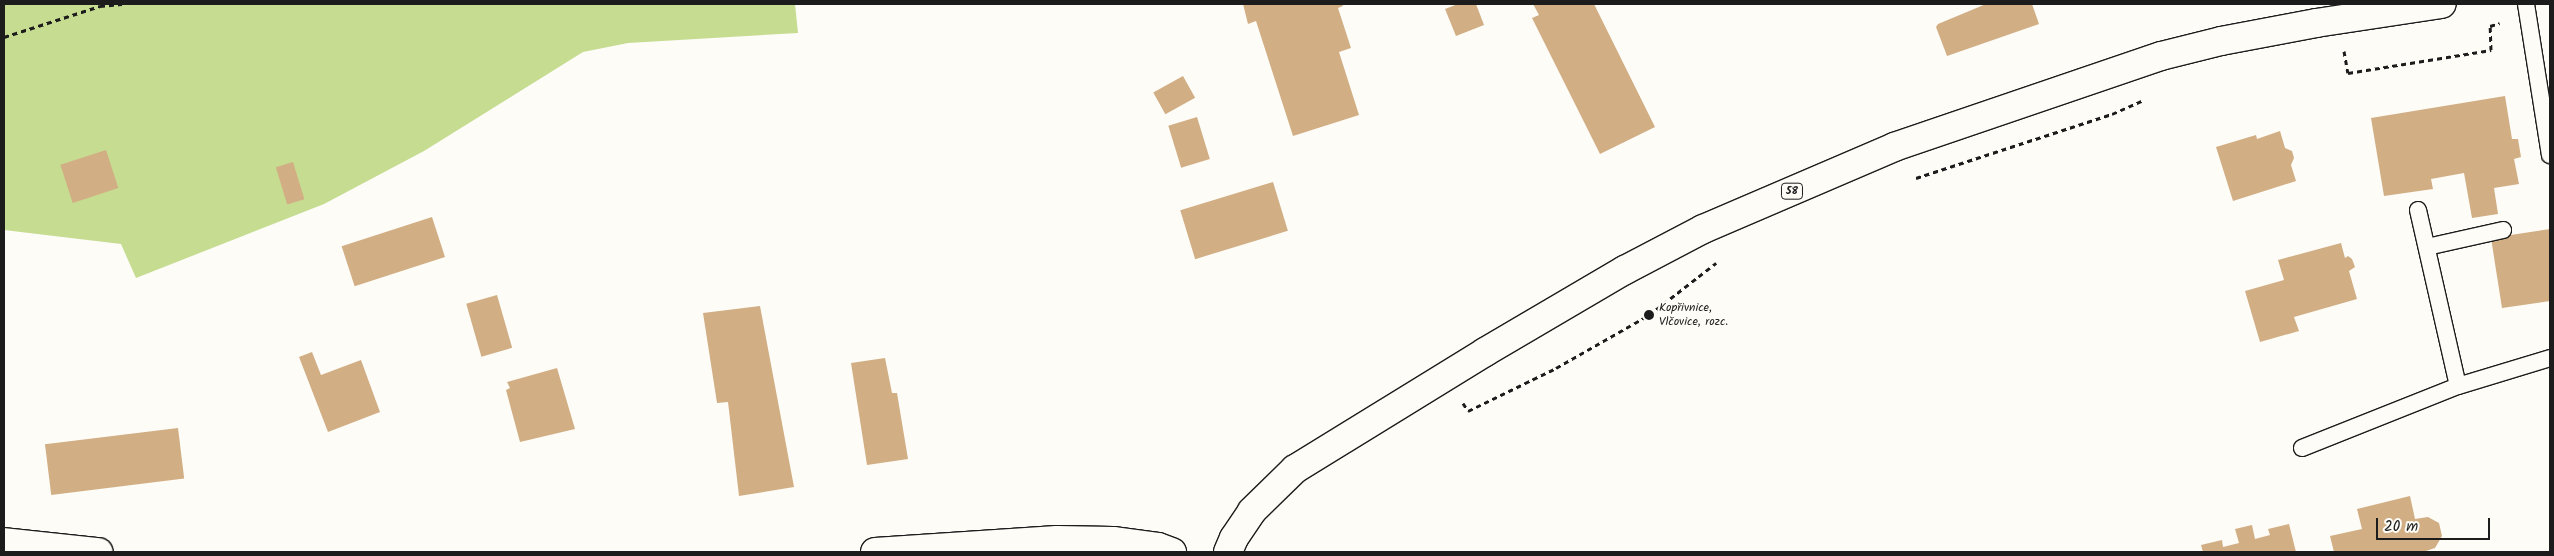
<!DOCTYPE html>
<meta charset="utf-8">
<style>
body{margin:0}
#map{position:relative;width:2554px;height:556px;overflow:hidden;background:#fdfcf7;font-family:Kalam,sans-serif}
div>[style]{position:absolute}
.green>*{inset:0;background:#c6dc91}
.building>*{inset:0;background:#d2ae84;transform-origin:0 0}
.path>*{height:3px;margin-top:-1.5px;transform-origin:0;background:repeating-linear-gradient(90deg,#1c1c1c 0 5px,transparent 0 9px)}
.roads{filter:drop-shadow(1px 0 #1c1c1c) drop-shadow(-1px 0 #1c1c1c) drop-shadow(0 1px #1c1c1c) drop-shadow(0 -1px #1c1c1c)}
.lane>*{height:16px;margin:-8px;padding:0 8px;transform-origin:8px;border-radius:8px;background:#fdfcf7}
.secondary>*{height:28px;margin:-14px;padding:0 14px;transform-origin:14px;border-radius:14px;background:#fdfcf7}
.primary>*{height:28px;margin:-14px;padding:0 14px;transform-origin:14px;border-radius:14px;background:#fdfcf7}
.dots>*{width:14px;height:14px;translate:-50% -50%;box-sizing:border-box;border:2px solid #fdfcf7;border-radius:50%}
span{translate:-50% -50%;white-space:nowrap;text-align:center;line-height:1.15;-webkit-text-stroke:4.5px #fdfcf7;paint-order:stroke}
.shield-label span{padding:1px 4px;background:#fdfcf7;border:1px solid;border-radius:4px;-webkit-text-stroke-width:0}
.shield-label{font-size:11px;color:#1c1c1c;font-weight:700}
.poi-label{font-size:12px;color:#1c1c1c}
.left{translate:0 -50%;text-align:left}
.frame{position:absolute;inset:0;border:5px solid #1c1c1c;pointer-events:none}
.scale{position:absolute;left:2376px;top:518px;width:114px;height:22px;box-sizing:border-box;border:2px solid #1c1c1c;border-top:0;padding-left:6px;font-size:15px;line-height:18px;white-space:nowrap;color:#1c1c1c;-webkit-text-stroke:4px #fdfcf7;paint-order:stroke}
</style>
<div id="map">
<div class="green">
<i style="clip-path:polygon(4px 4px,795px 4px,798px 33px,628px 43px,583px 52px,424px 151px,324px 204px,136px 278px,121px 244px,4px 230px)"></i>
</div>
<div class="building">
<i style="clip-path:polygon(1243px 4px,1342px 4px,1343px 6px,1338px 8px,1351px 48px,1339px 52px,1359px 115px,1293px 136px,1256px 21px,1248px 24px)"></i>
<i style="clip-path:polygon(1458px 4px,1476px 4px,1484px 25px,1456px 36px,1445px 9px)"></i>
<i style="clip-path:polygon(1533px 4px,1594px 4px,1655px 127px,1600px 154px,1532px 18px,1539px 15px)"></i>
<i style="clip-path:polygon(1986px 4px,2032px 4px,2039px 24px,1947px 56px,1936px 27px,1938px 24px)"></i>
<i style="left:1183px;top:76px;width:25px;height:34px;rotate:61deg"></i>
<i style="clip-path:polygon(2505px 96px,2512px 139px,2518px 139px,2521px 157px,2514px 159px,2519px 184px,2494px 188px,2498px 214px,2472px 218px,2464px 173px,2431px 179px,2433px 189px,2384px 196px,2371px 118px)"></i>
<i style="left:1197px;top:117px;width:44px;height:30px;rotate:73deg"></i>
<i style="clip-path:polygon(2280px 131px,2285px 148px,2292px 151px,2294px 158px,2291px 165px,2296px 181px,2233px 201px,2216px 147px,2256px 135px,2257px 139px)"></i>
<i style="left:106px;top:150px;width:40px;height:48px;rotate:72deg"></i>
<i style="left:293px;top:162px;width:39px;height:18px;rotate:73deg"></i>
<i style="left:1273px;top:182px;width:51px;height:97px;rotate:73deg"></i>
<i style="left:432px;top:217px;width:42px;height:95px;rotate:72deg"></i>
<i style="clip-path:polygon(2550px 229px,2550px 301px,2502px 308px,2491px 238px)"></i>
<i style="clip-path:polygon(2341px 243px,2345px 258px,2348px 256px,2352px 259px,2355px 267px,2349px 271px,2357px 299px,2294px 317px,2299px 331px,2260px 342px,2245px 291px,2284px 280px,2278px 260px)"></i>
<i style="left:497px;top:295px;width:55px;height:32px;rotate:74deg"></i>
<i style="clip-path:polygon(760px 306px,794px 487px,739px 496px,728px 402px,717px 403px,703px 313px)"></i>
<i style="clip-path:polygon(312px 352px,321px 375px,361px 360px,380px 412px,328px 432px,299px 357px)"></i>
<i style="clip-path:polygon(885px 358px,892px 393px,897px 393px,908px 459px,867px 465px,851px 363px)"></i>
<i style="clip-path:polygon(557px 368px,575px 429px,520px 442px,506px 390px,510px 388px,507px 382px)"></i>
<i style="left:178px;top:428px;width:51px;height:134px;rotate:83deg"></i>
<i style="clip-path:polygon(2410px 496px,2415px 519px,2428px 517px,2439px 523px,2442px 536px,2435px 548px,2423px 552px,2334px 552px,2330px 536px,2362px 529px,2357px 509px)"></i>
<i style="clip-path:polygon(2289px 524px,2296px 552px,2203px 552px,2201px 545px,2222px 540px,2223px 547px,2239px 543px,2235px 529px,2252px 525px,2255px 539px,2270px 535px,2268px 529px)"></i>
</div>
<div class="path">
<i style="left:4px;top:37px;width:101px;rotate:-17.9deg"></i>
<i style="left:100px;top:6px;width:22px;rotate:-5deg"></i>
<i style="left:2344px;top:51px;width:22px;rotate:80deg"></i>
<i style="left:2348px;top:73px;width:145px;rotate:-9.1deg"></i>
<i style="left:2491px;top:50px;width:24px;rotate:-92deg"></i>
<i style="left:2490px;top:26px;width:10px;rotate:-17deg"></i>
<i style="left:1916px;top:178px;width:206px;rotate:-18.1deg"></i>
<i style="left:2112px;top:114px;width:35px;rotate:-24deg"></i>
<i style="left:1463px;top:403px;width:9px;rotate:58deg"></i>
<i style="left:1468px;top:411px;width:98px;rotate:-26deg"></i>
<i style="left:1556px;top:368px;width:107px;rotate:-29.7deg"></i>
<i style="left:1649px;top:315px;width:85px;rotate:-37.8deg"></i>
</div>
<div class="roads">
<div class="lane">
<i style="left:2526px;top:4px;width:153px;rotate:81deg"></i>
<i style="left:2418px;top:210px;width:180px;rotate:77.2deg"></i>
<i style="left:2458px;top:386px;width:96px;rotate:-16.9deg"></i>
<i style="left:2427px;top:247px;width:78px;rotate:-12.6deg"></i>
<i style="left:2302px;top:448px;width:168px;rotate:-21.7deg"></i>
</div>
<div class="secondary">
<i style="left:4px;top:542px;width:95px;rotate:6.1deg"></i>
<i style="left:875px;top:552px;width:182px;rotate:-3.8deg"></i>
<i style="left:1057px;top:540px;width:56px;rotate:1deg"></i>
<i style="left:1113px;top:541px;width:45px;rotate:7.6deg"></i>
<i style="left:1158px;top:547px;width:15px;rotate:20deg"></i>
</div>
<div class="primary">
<i style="left:1228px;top:552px;width:15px;rotate:-67deg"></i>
<i style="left:1234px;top:538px;width:32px;rotate:-56deg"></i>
<i style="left:1252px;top:511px;width:60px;rotate:-44.3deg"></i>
<i style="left:1295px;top:469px;width:223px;rotate:-31.6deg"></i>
<i style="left:1485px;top:352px;width:162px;rotate:-30.4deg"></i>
<i style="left:1625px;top:270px;width:88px;rotate:-27.7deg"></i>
<i style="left:1703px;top:229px;width:208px;rotate:-23.2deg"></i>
<i style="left:1894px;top:147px;width:282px;rotate:-18.8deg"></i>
<i style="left:2161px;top:56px;width:62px;rotate:-14deg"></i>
<i style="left:2221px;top:41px;width:97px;rotate:-10.7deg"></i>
<i style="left:2316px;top:23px;width:127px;rotate:-8.6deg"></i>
</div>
</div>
<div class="dots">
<i style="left:1649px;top:315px;background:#1c1c1c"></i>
</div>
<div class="shield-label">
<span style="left:1792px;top:191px">58</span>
</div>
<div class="poi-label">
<span class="left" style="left:1659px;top:315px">Kopřivnice,<br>Vlčovice, rozc.</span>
</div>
<div class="frame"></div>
<div class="scale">20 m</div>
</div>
